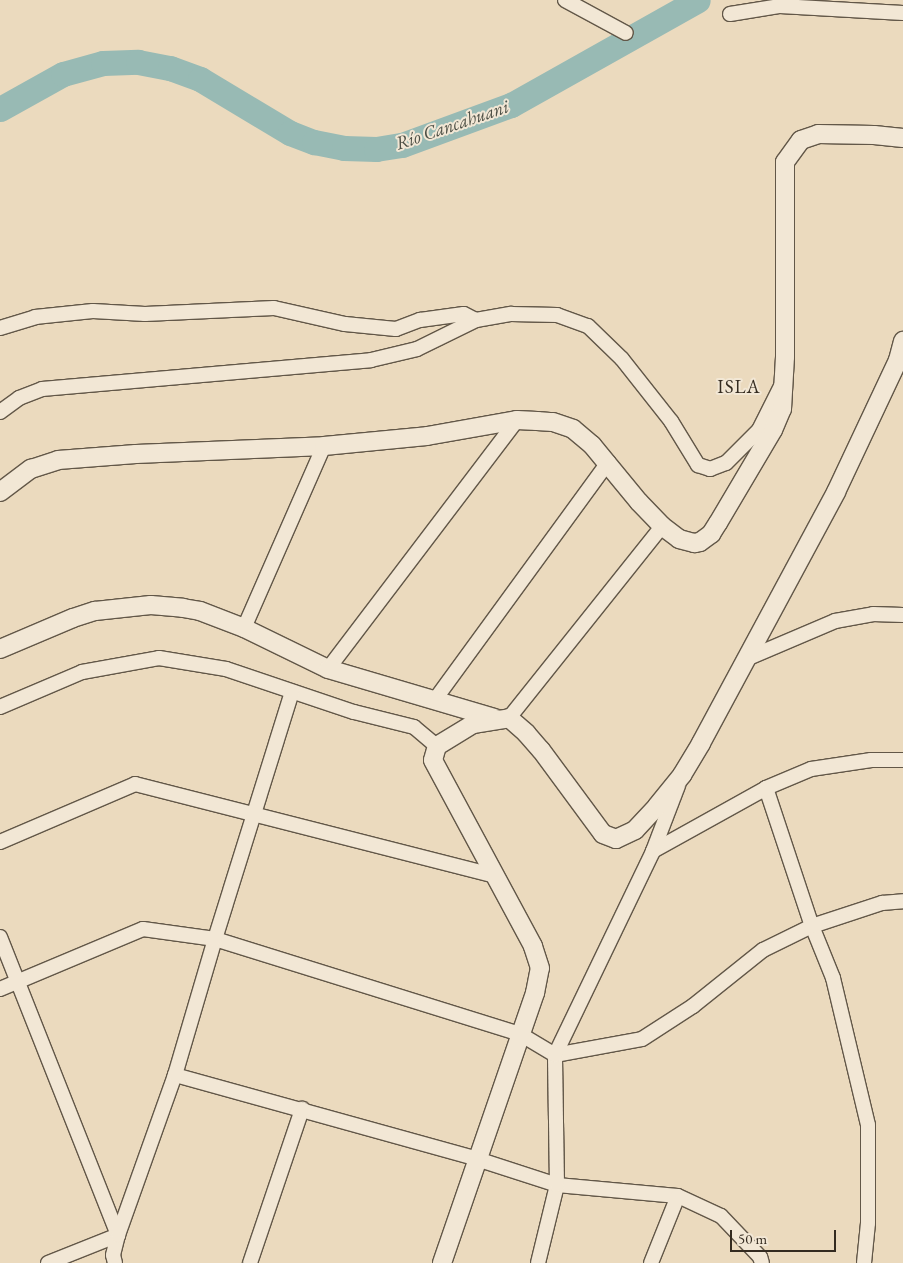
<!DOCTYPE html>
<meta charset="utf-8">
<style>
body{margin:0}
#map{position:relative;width:903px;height:1263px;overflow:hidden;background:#ebdabe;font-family:"EB Garamond",serif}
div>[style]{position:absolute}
.river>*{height:25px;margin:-12.5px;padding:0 12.5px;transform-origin:12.5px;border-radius:12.5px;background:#98bab4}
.roads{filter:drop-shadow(1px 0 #625748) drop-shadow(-1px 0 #625748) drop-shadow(0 1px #625748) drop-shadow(0 -1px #625748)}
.minor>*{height:14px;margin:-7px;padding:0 7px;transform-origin:7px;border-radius:7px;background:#f2e7d5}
.tertiary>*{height:18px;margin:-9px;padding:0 9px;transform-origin:9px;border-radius:9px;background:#f2e7d5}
span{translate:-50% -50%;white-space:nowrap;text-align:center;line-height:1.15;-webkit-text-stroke:4px #f2e7d5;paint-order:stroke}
.water-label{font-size:19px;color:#4d4f45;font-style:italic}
.neighbourhood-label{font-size:19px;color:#342b20;letter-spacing:1px}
.scale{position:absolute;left:730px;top:1230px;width:106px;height:22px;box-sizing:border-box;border:2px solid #342b20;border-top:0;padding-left:6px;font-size:15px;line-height:18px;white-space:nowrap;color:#342b20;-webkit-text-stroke:4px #f2e7d5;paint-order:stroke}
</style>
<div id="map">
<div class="river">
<i style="left:0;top:109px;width:72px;rotate:-29.1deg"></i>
<i style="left:63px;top:74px;width:41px;rotate:-15.4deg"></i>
<i style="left:103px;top:63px;width:35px;rotate:-2deg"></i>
<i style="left:138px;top:62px;width:33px;rotate:11deg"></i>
<i style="left:170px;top:68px;width:32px;rotate:20deg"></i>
<i style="left:200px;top:79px;width:105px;rotate:31deg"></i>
<i style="left:290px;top:133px;width:26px;rotate:21deg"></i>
<i style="left:314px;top:142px;width:31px;rotate:11deg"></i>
<i style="left:344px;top:148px;width:32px;rotate:2deg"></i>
<i style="left:376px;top:149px;width:26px;rotate:-9deg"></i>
<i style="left:402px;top:145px;width:116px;rotate:-20.2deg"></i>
<i style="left:511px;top:105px;width:214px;rotate:-29.3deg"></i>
</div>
<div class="roads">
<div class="minor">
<i style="left:565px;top:0;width:69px;rotate:28.4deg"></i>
<i style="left:730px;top:14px;width:51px;rotate:-9.1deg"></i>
<i style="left:780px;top:6px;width:123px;rotate:3.3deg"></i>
<i style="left:0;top:328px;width:37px;rotate:-17deg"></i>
<i style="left:35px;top:317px;width:58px;rotate:-5.9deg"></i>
<i style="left:93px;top:311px;width:52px;rotate:3.3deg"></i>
<i style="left:145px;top:314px;width:129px;rotate:-2.7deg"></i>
<i style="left:274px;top:308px;width:73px;rotate:12.7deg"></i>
<i style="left:345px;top:324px;width:51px;rotate:5.6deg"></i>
<i style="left:396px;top:329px;width:26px;rotate:-21deg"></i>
<i style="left:420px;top:320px;width:44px;rotate:-7.8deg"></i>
<i style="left:464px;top:314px;width:13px;rotate:27deg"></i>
<i style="left:0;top:412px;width:24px;rotate:-36deg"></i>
<i style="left:19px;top:398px;width:25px;rotate:-21deg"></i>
<i style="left:42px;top:389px;width:330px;rotate:-5deg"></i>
<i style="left:371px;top:360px;width:47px;rotate:-13.4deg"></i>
<i style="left:417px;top:349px;width:66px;rotate:-26.2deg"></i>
<i style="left:476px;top:320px;width:36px;rotate:-10deg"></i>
<i style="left:511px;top:314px;width:46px;rotate:1.2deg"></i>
<i style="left:557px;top:315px;width:33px;rotate:20deg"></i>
<i style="left:588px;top:326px;width:47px;rotate:44.1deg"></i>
<i style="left:622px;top:359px;width:79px;rotate:51.7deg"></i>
<i style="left:671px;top:421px;width:52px;rotate:58.5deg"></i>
<i style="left:698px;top:465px;width:13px;rotate:18deg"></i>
<i style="left:710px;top:469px;width:17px;rotate:-21deg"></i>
<i style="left:726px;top:463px;width:47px;rotate:-45deg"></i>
<i style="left:759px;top:430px;width:51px;rotate:-63.4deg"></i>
<i style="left:244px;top:628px;width:199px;rotate:-66.3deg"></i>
<i style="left:746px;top:659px;width:97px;rotate:-23.1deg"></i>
<i style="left:835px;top:621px;width:39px;rotate:-10deg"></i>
<i style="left:873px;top:614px;width:30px;rotate:2deg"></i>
<i style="left:328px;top:669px;width:313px;rotate:-52.8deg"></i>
<i style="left:434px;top:701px;width:296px;rotate:-53.9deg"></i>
<i style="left:0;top:707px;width:89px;rotate:-23.1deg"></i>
<i style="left:82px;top:672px;width:78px;rotate:-10.3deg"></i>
<i style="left:159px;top:658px;width:68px;rotate:9.3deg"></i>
<i style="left:226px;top:669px;width:135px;rotate:18.6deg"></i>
<i style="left:354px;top:712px;width:62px;rotate:14deg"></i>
<i style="left:414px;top:727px;width:30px;rotate:40deg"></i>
<i style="left:509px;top:718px;width:246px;rotate:-51.4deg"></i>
<i style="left:766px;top:788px;width:145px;rotate:71.6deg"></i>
<i style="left:812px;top:926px;width:56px;rotate:68deg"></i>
<i style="left:833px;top:978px;width:151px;rotate:76.6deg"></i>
<i style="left:868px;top:1125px;width:98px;rotate:90deg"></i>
<i style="left:868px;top:1223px;width:40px;rotate:95.7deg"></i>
<i style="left:0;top:842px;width:147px;rotate:-23.2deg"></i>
<i style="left:135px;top:784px;width:372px;rotate:14.3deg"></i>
<i style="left:653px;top:851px;width:129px;rotate:-29.1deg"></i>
<i style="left:766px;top:788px;width:49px;rotate:-22.9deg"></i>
<i style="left:811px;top:769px;width:61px;rotate:-8.5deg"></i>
<i style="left:871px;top:760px;width:32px"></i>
<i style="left:0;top:937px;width:321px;rotate:68.4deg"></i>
<i style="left:0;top:989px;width:155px;rotate:-22.8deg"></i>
<i style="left:143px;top:929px;width:73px;rotate:7.9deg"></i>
<i style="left:215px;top:939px;width:319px;rotate:17.3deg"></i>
<i style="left:520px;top:1034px;width:41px;rotate:31deg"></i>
<i style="left:555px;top:1055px;width:88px;rotate:-10.4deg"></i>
<i style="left:642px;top:1039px;width:61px;rotate:-32.9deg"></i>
<i style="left:693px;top:1006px;width:90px;rotate:-38.7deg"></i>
<i style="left:763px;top:950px;width:55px;rotate:-26.1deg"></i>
<i style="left:812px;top:926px;width:74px;rotate:-18.2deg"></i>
<i style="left:882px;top:903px;width:21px;rotate:-5deg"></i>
<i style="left:175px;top:1075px;width:313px;rotate:15.5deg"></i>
<i style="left:477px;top:1159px;width:84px;rotate:18deg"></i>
<i style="left:557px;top:1185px;width:121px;rotate:5.2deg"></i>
<i style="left:678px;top:1196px;width:47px;rotate:24.9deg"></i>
<i style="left:721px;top:1216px;width:57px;rotate:46.4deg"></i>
<i style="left:760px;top:1257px;width:6px;rotate:72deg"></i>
<i style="left:48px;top:1263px;width:75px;rotate:-21.8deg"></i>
<i style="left:115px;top:1263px;width:8px;rotate:-104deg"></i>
<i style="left:113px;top:1255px;width:21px;rotate:-76deg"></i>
<i style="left:118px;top:1235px;width:170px;rotate:-70.4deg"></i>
<i style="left:175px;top:1075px;width:142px;rotate:-73.6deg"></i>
<i style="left:215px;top:939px;width:259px;rotate:-72.7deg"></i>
<i style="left:250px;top:1263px;width:163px;rotate:-71.3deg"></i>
<i style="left:538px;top:1263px;width:80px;rotate:-76.3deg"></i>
<i style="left:557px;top:1185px;width:130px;rotate:-90.9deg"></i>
<i style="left:555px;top:1055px;width:226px;rotate:-64.3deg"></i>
<i style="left:653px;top:851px;width:70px;rotate:-69deg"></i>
<i style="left:651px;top:1263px;width:72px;rotate:-68.1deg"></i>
</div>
<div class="tertiary">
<i style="left:0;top:492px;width:39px;rotate:-37deg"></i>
<i style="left:31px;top:469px;width:28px;rotate:-18deg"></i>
<i style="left:58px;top:460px;width:78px;rotate:-4.4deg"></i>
<i style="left:136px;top:454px;width:188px;rotate:-2.4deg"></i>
<i style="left:324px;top:446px;width:103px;rotate:-5.5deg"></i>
<i style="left:427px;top:436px;width:91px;rotate:-10.1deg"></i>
<i style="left:517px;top:420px;width:20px;rotate:3deg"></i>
<i style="left:537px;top:421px;width:16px;rotate:4deg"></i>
<i style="left:553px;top:422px;width:21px;rotate:19deg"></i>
<i style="left:573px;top:429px;width:25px;rotate:40deg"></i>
<i style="left:592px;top:445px;width:74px;rotate:50.5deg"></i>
<i style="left:639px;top:502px;width:33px;rotate:46deg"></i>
<i style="left:662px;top:526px;width:21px;rotate:37deg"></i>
<i style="left:679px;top:539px;width:16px;rotate:15deg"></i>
<i style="left:694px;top:543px;width:6px;rotate:-9deg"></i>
<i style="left:700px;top:542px;width:14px;rotate:-36deg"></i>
<i style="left:711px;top:534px;width:13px;rotate:-58deg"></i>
<i style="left:718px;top:523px;width:108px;rotate:-59.4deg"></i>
<i style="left:773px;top:430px;width:23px;rotate:-67deg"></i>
<i style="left:782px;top:409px;width:52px;rotate:-86.7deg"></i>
<i style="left:785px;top:357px;width:195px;rotate:-90deg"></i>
<i style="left:785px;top:162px;width:27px;rotate:-54deg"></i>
<i style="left:801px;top:140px;width:18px;rotate:-19deg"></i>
<i style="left:818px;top:134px;width:56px;rotate:1deg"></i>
<i style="left:874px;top:135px;width:29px;rotate:6deg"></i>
<i style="left:0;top:649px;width:79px;rotate:-23deg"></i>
<i style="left:73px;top:618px;width:23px;rotate:-18deg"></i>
<i style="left:95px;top:611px;width:56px;rotate:-6.1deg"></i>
<i style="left:151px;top:605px;width:32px;rotate:5deg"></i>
<i style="left:183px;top:608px;width:17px;rotate:10deg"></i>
<i style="left:200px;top:611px;width:47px;rotate:21.1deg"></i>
<i style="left:244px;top:628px;width:93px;rotate:26deg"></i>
<i style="left:328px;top:669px;width:173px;rotate:16.4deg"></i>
<i style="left:442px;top:1263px;width:286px;rotate:-71deg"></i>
<i style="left:535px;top:993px;width:25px;rotate:-79deg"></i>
<i style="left:540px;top:968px;width:23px;rotate:-108deg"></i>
<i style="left:533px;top:946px;width:211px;rotate:-118.3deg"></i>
<i style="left:433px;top:760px;width:15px;rotate:-74deg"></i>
<i style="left:437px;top:746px;width:42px;rotate:-31.4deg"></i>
<i style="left:473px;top:724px;width:36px;rotate:-9deg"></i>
<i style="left:509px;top:718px;width:23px;rotate:41deg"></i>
<i style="left:526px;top:733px;width:23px;rotate:49deg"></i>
<i style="left:541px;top:750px;width:104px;rotate:53.6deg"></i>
<i style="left:603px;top:834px;width:14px;rotate:21deg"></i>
<i style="left:616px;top:839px;width:21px;rotate:-25deg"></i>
<i style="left:635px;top:830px;width:33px;rotate:-47deg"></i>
<i style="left:657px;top:806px;width:40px;rotate:-51deg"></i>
<i style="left:682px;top:775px;width:37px;rotate:-59deg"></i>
<i style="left:701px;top:743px;width:285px;rotate:-61.7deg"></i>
<i style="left:836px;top:492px;width:146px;rotate:-64.8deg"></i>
<i style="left:898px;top:360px;width:20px;rotate:-75deg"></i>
</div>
</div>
<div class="water-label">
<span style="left:452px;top:125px;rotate:-19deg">Río Cancahuani</span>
</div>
<div class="neighbourhood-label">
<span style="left:739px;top:387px">ISLA</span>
</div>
<div class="scale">50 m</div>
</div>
